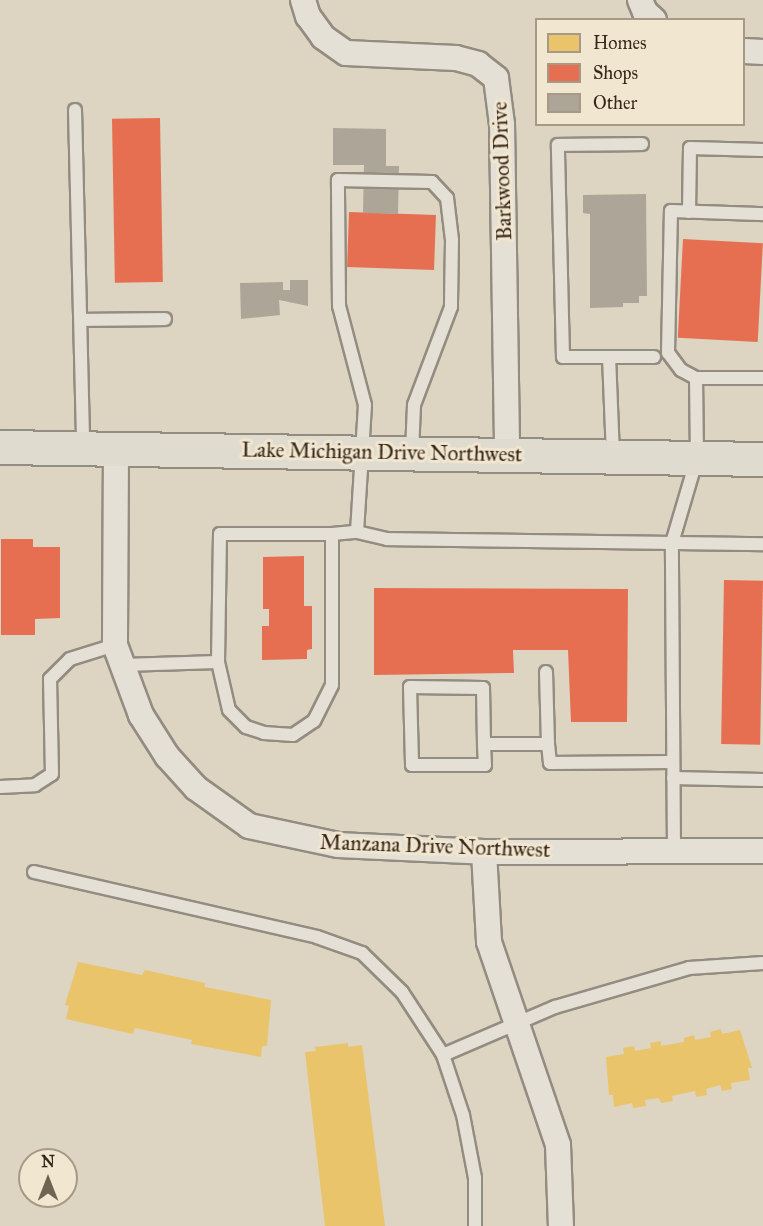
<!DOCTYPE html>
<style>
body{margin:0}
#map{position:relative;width:763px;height:1226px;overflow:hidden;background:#ddd4c1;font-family:"IM FELL Great Primer",serif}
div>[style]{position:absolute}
.homes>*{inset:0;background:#e9c46a}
.shops>*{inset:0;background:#e76f51;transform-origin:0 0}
.building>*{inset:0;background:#ada698}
.roads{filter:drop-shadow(2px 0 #938c80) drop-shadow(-2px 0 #938c80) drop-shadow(0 2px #938c80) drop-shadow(0 -2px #938c80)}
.lane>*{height:12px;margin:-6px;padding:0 6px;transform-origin:6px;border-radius:6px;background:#e5e0d6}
.street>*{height:24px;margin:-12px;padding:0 12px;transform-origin:12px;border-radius:12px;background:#e5e0d6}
.highway>*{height:33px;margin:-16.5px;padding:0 16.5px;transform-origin:16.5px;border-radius:16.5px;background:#e0dbcf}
span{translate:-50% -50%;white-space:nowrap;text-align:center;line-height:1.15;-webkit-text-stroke:6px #f1e6cf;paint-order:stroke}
.street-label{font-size:21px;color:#352618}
.legend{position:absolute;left:535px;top:18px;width:210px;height:108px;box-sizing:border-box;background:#f1e6cf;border:2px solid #a69986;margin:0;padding:8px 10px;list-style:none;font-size:18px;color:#352618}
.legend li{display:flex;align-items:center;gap:12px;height:30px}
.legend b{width:30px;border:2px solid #a69986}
.north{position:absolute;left:18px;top:1148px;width:60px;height:60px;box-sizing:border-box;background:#f1e6cf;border:2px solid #a69986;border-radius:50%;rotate:0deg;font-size:16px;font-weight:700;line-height:24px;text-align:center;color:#352618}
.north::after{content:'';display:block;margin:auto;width:21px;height:27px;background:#706353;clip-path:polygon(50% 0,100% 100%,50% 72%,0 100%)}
</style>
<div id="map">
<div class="homes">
<i style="clip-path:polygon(78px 962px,142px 975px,145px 970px,205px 983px,205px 987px,271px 1000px,267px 1046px,262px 1046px,261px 1057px,191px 1044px,192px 1040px,135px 1028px,133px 1034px,66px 1019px,69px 1006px,65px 1005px)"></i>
<i style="clip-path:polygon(721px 1029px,722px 1034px,740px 1030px,752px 1068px,748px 1068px,750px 1080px,731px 1083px,732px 1089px,722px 1091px,720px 1085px,706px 1089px,707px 1095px,696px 1097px,695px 1091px,672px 1096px,673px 1101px,661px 1103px,659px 1098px,645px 1100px,646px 1106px,633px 1108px,632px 1103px,614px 1107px,613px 1095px,609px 1095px,606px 1057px,624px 1054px,623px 1048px,634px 1046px,635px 1051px,651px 1048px,650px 1043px,661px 1041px,661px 1046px,684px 1042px,684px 1038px,694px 1035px,695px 1040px,711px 1037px,710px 1032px)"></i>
<i style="clip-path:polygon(348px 1043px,348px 1047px,362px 1045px,385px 1226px,325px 1226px,305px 1052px,316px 1051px,315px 1047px)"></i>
</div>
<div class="shops">
<i style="left:160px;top:118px;width:164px;height:48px;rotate:89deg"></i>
<i style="left:349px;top:212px;width:87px;height:55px;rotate:2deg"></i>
<i style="left:683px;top:239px;width:80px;height:99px;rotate:3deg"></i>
<i style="clip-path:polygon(1px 539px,33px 539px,33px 547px,60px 547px,60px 618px,35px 619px,35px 635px,1px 635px)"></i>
<i style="clip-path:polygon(304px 556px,304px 606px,312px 606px,312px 649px,307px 650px,307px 659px,262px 660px,262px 626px,269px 626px,269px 609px,263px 609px,263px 557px)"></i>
<i style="left:724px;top:580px;width:39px;height:164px;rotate:1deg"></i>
<i style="clip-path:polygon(374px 588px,628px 589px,627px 722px,571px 722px,568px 650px,513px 650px,514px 673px,374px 675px)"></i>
</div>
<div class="building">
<i style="clip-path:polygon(333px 128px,386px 129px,386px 166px,399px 166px,398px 214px,363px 213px,364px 165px,333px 165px)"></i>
<i style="clip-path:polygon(646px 194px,647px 296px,639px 296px,639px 303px,623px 303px,623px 307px,590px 308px,590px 214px,583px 213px,583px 195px)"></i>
<i style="clip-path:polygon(290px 280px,308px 280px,308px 306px,279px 300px,280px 315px,241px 319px,240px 283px,283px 282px,283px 290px,290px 290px)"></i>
</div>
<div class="roads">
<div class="lane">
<i style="left:75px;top:110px;width:338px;rotate:88.6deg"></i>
<i style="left:689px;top:212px;width:64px;rotate:-89.1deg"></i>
<i style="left:690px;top:148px;width:73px;rotate:1.6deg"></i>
<i style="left:81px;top:320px;width:84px;rotate:-0.7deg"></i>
<i style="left:609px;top:357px;width:45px"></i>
<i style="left:696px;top:378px;width:67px"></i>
<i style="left:613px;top:456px;width:99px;rotate:-92.3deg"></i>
<i style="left:609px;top:357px;width:46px;rotate:180deg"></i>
<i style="left:563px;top:357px;width:212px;rotate:-91.4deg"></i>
<i style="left:558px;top:145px;width:84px;rotate:-0.7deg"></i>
<i style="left:357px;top:532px;width:127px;rotate:-86.4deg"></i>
<i style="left:365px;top:405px;width:102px;rotate:-104.7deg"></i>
<i style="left:339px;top:306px;width:126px;rotate:-90.5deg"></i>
<i style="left:338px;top:180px;width:94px;rotate:1.2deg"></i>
<i style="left:432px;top:182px;width:22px;rotate:47deg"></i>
<i style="left:447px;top:198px;width:42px;rotate:83.2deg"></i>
<i style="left:452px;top:240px;width:67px;rotate:90.9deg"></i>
<i style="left:451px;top:307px;width:105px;rotate:110.7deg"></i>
<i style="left:414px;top:405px;width:47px;rotate:92.4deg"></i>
<i style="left:218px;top:662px;width:128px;rotate:-89.1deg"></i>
<i style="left:220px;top:534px;width:112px"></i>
<i style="left:123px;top:665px;width:95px;rotate:-1.8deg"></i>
<i style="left:218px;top:662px;width:49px;rotate:77.1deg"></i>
<i style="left:229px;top:710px;width:24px;rotate:45deg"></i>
<i style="left:246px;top:727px;width:19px;rotate:18deg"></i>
<i style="left:264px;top:733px;width:29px;rotate:4deg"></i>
<i style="left:293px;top:735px;width:25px;rotate:-34deg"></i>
<i style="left:314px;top:721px;width:40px;rotate:-63.4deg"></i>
<i style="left:332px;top:685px;width:151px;rotate:-90deg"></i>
<i style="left:332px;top:534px;width:25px;rotate:-5deg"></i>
<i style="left:357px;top:532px;width:31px;rotate:13deg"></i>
<i style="left:387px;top:539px;width:376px;rotate:0.8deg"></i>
<i style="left:546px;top:672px;width:72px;rotate:88.4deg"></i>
<i style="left:484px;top:744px;width:56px;rotate:-91deg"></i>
<i style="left:483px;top:688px;width:73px;rotate:-179.2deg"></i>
<i style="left:410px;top:687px;width:78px;rotate:88.5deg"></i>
<i style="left:412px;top:765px;width:73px"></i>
<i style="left:485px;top:765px;width:21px;rotate:-93deg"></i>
<i style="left:484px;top:744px;width:64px"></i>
<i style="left:548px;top:744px;width:19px;rotate:84deg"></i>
<i style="left:550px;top:763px;width:123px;rotate:-0.5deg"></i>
<i style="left:673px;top:778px;width:90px;rotate:1.3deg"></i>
<i style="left:0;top:787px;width:35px;rotate:-3deg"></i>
<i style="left:35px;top:785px;width:20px;rotate:-33deg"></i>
<i style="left:52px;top:774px;width:95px;rotate:-91.2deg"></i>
<i style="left:50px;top:679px;width:28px;rotate:-45deg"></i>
<i style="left:70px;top:659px;width:47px;rotate:-17.3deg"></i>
<i style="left:674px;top:851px;width:308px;rotate:-90.4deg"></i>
<i style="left:672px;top:543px;width:89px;rotate:-73.6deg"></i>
<i style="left:697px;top:458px;width:80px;rotate:-90.7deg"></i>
<i style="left:696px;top:378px;width:17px;rotate:-152deg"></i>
<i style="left:681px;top:370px;width:21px;rotate:-127deg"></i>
<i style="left:668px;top:353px;width:142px;rotate:-88.8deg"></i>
<i style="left:671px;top:211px;width:92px;rotate:1.9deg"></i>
<i style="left:34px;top:872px;width:290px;rotate:12.9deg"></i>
<i style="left:317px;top:937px;width:48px;rotate:19.6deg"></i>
<i style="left:362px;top:953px;width:56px;rotate:44.3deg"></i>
<i style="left:402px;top:992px;width:75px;rotate:56.9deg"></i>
<i style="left:443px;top:1055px;width:63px;rotate:71.6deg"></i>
<i style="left:463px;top:1115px;width:64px;rotate:79.2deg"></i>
<i style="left:475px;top:1178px;width:48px;rotate:90deg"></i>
<i style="left:443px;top:1055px;width:122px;rotate:-23.2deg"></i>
<i style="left:555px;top:1007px;width:140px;rotate:-16.2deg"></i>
<i style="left:689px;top:968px;width:74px;rotate:-3.9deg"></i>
</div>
<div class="street">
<i style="left:303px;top:0;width:17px;rotate:73deg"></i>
<i style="left:308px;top:16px;width:26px;rotate:54deg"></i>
<i style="left:323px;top:37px;width:28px;rotate:35deg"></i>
<i style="left:346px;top:53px;width:110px;rotate:2.6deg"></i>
<i style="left:456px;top:58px;width:23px;rotate:15deg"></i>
<i style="left:478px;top:64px;width:23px;rotate:38deg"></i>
<i style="left:496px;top:78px;width:46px;rotate:82.6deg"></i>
<i style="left:502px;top:124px;width:330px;rotate:89.1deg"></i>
<i style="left:640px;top:0;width:13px;rotate:67deg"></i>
<i style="left:645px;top:12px;width:12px;rotate:42deg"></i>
<i style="left:744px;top:51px;width:19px;rotate:3deg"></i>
<i style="left:116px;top:448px;width:197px;rotate:90.3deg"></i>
<i style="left:115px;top:645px;width:75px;rotate:69.6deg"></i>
<i style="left:141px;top:715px;width:49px;rotate:57.6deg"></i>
<i style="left:167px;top:756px;width:43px;rotate:47.8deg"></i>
<i style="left:196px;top:788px;width:65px;rotate:35.6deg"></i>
<i style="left:249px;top:826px;width:91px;rotate:12.1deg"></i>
<i style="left:338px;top:845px;width:146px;rotate:2.7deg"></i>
<i style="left:484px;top:852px;width:279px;rotate:-0.2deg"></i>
<i style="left:484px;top:852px;width:90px;rotate:86.8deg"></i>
<i style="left:489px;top:942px;width:214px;rotate:71.2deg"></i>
<i style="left:558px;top:1145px;width:81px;rotate:87.9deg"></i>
</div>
<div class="highway">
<i style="left:0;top:447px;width:763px;rotate:0.9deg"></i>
</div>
</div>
<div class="street-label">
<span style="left:502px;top:171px;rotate:-92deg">Barkwood Drive</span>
<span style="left:382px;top:452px;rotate:1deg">Lake Michigan Drive Northwest</span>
<span style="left:435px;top:846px;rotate:2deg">Manzana Drive Northwest</span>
</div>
<ul class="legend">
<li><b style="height:16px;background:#e9c46a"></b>Homes</li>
<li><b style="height:16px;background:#e76f51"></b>Shops</li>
<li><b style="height:16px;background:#ada698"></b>Other</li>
</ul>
<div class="north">N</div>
</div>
